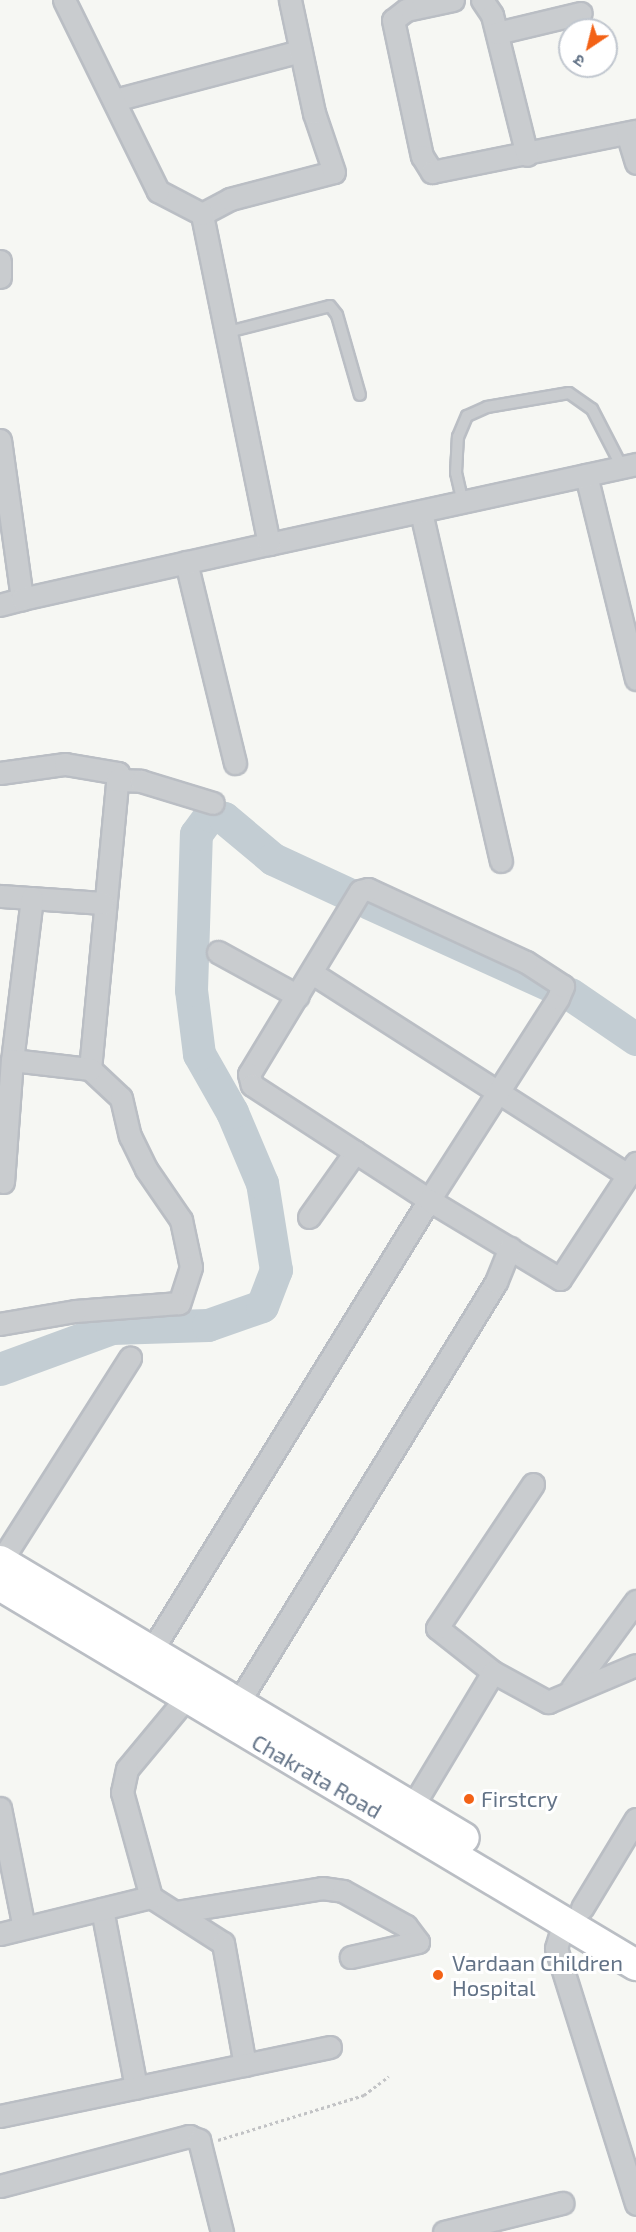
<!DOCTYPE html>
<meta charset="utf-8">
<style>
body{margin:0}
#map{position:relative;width:636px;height:2232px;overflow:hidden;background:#f6f7f3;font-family:"Exo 2","Noto Sans Devanagari",sans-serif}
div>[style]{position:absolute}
.river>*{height:33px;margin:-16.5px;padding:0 16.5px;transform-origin:16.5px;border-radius:16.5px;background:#c3cdd3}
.path>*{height:3px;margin-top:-1.5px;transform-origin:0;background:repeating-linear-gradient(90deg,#c2c3c5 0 3px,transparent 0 6px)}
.roads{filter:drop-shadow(2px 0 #babec4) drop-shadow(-2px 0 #babec4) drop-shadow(0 2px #babec4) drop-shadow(0 -2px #babec4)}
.service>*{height:10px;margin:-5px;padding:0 5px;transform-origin:5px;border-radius:5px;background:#c9cccf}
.minor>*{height:21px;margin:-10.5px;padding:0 10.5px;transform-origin:10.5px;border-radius:10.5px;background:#c9cccf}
.secondary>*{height:30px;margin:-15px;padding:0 15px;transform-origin:15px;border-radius:15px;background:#fff}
.dots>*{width:16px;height:16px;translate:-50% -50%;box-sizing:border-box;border:3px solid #fff;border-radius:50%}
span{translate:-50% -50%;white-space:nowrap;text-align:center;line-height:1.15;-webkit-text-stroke:6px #fff;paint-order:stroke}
.street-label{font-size:22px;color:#637387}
.poi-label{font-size:22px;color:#637387}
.left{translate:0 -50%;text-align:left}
.north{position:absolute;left:558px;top:18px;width:60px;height:60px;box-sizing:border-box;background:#fff;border:2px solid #c1c7cf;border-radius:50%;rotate:215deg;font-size:16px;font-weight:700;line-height:24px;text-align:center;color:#637387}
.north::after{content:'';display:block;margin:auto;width:21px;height:27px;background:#f36216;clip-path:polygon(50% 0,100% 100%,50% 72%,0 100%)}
</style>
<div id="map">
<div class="river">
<i style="left:369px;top:903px;width:205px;rotate:24.4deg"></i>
<i style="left:570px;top:994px;width:80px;rotate:34.3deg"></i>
<i style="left:0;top:1369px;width:119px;rotate:-20.1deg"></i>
<i style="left:112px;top:1328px;width:96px;rotate:-1.8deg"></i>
<i style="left:208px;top:1325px;width:57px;rotate:-19.4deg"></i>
<i style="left:262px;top:1306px;width:39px;rotate:-69deg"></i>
<i style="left:276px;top:1270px;width:88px;rotate:-99.1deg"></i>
<i style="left:262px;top:1183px;width:77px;rotate:-112.9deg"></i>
<i style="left:232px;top:1112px;width:67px;rotate:-119.6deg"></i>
<i style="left:199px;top:1054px;width:64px;rotate:-97.1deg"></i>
<i style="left:191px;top:990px;width:156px;rotate:-88.2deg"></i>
<i style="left:196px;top:834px;width:24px;rotate:-54deg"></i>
<i style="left:210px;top:815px;width:14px;rotate:12deg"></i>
<i style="left:224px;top:818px;width:64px;rotate:39.9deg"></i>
<i style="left:273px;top:859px;width:88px;rotate:24.8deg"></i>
</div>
<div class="path">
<i style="left:218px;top:2140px;width:153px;rotate:-17.1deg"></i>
<i style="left:364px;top:2095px;width:31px;rotate:-37deg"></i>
</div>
<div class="roads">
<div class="service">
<i style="left:224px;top:333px;width:109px;rotate:-14.3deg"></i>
<i style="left:330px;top:306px;width:11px;rotate:52deg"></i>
<i style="left:337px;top:315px;width:83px;rotate:74deg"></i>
<i style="left:463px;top:503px;width:31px;rotate:-103deg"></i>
<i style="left:456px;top:473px;width:36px;rotate:-87deg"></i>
<i style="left:458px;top:437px;width:23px;rotate:-67deg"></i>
<i style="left:467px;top:416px;width:22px;rotate:-24deg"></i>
<i style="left:487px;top:407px;width:83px;rotate:-9.7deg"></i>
<i style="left:569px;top:393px;width:28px;rotate:35deg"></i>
<i style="left:592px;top:409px;width:65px;rotate:62.7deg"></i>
</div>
<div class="minor">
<i style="left:453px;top:0;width:48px;rotate:168deg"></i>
<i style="left:406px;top:10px;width:16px;rotate:142deg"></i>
<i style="left:393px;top:20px;width:139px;rotate:78deg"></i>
<i style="left:422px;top:156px;width:19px;rotate:58deg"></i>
<i style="left:432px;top:172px;width:208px;rotate:-11.4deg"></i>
<i style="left:482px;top:0;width:18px;rotate:56deg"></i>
<i style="left:492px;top:15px;width:144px;rotate:76deg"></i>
<i style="left:497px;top:33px;width:86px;rotate:-13.4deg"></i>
<i style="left:115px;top:100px;width:192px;rotate:-14.8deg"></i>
<i style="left:627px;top:133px;width:31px;rotate:73deg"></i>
<i style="left:202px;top:214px;width:32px;rotate:-28deg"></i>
<i style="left:230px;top:199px;width:107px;rotate:-14.6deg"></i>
<i style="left:334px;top:172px;width:62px;rotate:-108.7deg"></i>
<i style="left:314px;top:113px;width:116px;rotate:-102deg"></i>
<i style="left:0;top:261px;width:16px;rotate:90deg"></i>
<i style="left:0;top:440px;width:161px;rotate:82.1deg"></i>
<i style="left:22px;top:599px;width:23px;rotate:165deg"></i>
<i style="left:586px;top:475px;width:210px;rotate:76.2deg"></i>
<i style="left:421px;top:512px;width:358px;rotate:77.1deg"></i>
<i style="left:269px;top:544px;width:376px;rotate:-12.3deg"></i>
<i style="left:186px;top:562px;width:207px;rotate:76.3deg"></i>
<i style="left:22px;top:599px;width:253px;rotate:-12.6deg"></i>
<i style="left:269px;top:544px;width:337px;rotate:-101.5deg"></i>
<i style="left:202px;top:214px;width:50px;rotate:-152.4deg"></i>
<i style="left:158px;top:191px;width:213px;rotate:-116.2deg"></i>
<i style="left:0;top:773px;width:66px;rotate:-7.9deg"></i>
<i style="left:65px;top:764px;width:54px;rotate:9.6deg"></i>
<i style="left:118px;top:773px;width:297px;rotate:95.4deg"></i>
<i style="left:90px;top:1069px;width:42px;rotate:43.1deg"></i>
<i style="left:121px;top:1098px;width:39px;rotate:77deg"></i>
<i style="left:130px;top:1136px;width:37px;rotate:64deg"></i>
<i style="left:146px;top:1169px;width:62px;rotate:55.5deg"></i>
<i style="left:181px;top:1220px;width:48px;rotate:78deg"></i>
<i style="left:191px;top:1267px;width:38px;rotate:108deg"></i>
<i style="left:179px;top:1303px;width:104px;rotate:175.6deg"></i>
<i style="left:75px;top:1311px;width:76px;rotate:170.2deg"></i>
<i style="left:117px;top:780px;width:24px;rotate:2deg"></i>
<i style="left:141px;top:781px;width:75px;rotate:17deg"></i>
<i style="left:0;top:896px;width:103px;rotate:3.9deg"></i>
<i style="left:32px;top:898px;width:163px;rotate:97deg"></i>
<i style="left:12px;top:1060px;width:79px;rotate:6.6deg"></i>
<i style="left:218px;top:952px;width:91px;rotate:28.8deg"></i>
<i style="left:312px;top:973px;width:375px;rotate:32.6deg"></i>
<i style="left:3px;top:1182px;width:122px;rotate:-85.8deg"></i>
<i style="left:309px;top:1217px;width:80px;rotate:-54.7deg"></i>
<i style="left:1px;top:1561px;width:241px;rotate:-57.6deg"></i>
<i style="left:144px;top:1663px;width:544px;rotate:-58.39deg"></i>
<i style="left:429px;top:1200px;width:240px;rotate:-57.4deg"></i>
<i style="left:558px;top:998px;width:13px;rotate:-67deg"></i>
<i style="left:563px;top:986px;width:44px;rotate:-147deg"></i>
<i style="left:526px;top:962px;width:174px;rotate:-155.2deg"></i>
<i style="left:368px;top:889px;width:8px;rotate:166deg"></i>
<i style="left:360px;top:891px;width:214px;rotate:121.2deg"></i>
<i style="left:249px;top:1074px;width:11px;rotate:75deg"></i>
<i style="left:252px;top:1085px;width:211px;rotate:33deg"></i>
<i style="left:429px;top:1200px;width:153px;rotate:31.1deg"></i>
<i style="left:560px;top:1279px;width:139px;rotate:-56.8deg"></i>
<i style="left:493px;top:1672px;width:71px;rotate:-141.8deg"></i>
<i style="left:437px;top:1628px;width:173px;rotate:-56.3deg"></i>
<i style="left:572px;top:1688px;width:108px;rotate:-53.7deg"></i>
<i style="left:186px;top:1698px;width:92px;rotate:129.7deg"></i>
<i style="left:127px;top:1769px;width:24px;rotate:102deg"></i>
<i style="left:122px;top:1792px;width:109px;rotate:74.6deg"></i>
<i style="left:151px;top:1897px;width:85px;rotate:32.6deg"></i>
<i style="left:223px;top:1943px;width:124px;rotate:79.8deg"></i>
<i style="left:238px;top:1703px;width:494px;rotate:-58.5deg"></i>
<i style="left:496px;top:1282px;width:37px;rotate:-68deg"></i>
<i style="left:412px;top:1807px;width:157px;rotate:-59deg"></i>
<i style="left:493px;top:1672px;width:63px;rotate:28.6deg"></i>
<i style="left:548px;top:1702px;width:95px;rotate:-22.8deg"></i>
<i style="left:0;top:1808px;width:122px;rotate:78.7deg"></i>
<i style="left:582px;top:1908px;width:104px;rotate:-58.8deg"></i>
<i style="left:102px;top:1909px;width:182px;rotate:79.2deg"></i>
<i style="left:176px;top:1912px;width:148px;rotate:-9.3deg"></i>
<i style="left:322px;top:1888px;width:21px;rotate:8deg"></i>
<i style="left:343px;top:1891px;width:72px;rotate:29.1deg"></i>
<i style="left:406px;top:1926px;width:20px;rotate:53deg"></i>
<i style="left:418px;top:1942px;width:69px;rotate:167.4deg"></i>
<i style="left:564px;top:1922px;width:27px;rotate:107deg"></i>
<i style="left:556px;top:1948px;width:268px;rotate:72.6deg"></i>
<i style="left:0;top:1934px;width:155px;rotate:-13.8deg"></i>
<i style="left:0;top:2116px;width:337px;rotate:-11.8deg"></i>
<i style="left:0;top:2186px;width:196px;rotate:-14.8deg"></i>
<i style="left:189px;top:2136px;width:11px;rotate:22deg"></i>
<i style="left:199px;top:2140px;width:95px;rotate:76deg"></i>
<i style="left:444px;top:2232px;width:122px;rotate:-13.8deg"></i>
</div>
<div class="secondary">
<i style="left:0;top:1561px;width:540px;rotate:30.84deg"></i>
<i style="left:0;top:1585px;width:741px;rotate:30.86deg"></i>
</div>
</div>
<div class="dots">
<i style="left:469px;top:1799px;background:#f36216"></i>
<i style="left:438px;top:1975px;background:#f36216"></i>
</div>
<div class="street-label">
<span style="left:317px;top:1776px;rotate:30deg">Chakrata Road</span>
</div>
<div class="poi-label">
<span class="left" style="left:481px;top:1799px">Firstcry</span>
<span class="left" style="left:452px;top:1975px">Vardaan Children<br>Hospital</span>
</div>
<div class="north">उ</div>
</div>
